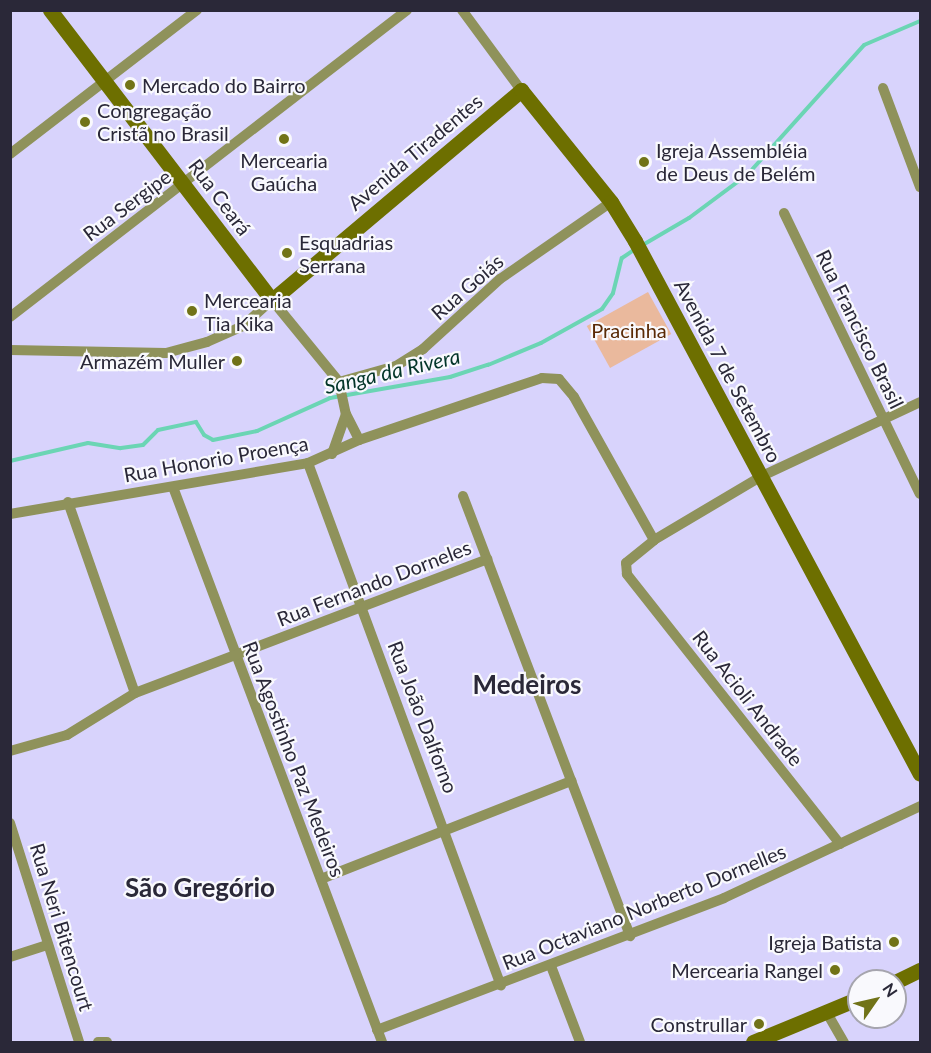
<!DOCTYPE html>
<meta charset="utf-8">
<style>
body{margin:0}
#map{position:relative;width:931px;height:1053px;overflow:hidden;background:#d8d3fc;font-family:Lato,sans-serif}
div>[style]{position:absolute}
.green>*{inset:0;background:#eab99d;transform-origin:0 0}
.stream>*{height:4px;margin:-2px;padding:0 2px;transform-origin:2px;border-radius:2px;background:#6bd5b4}
.street>*{height:10px;margin:-5px;padding:0 5px;transform-origin:5px;border-radius:5px;background:#8f925b}
.secondary>*{height:15px;margin:-7.5px;padding:0 7.5px;transform-origin:7.5px;border-radius:7.5px;background:#6d6f00}
.dots>*{width:16px;height:16px;translate:-50% -50%;box-sizing:border-box;border:3px solid #f9f9fd;border-radius:50%}
span{translate:-50% -50%;white-space:nowrap;text-align:center;line-height:1.15;-webkit-text-stroke:4.5px #f9f9fd;paint-order:stroke}
.poi-label{font-size:20px;color:#2a2838}
.left{translate:0 -50%;text-align:left}
.right{translate:-100% -50%;text-align:right}
.street-label{font-size:20px;color:#2a2838}
.park-label{font-size:20px;color:#5a2a06}
.water-label{font-size:21px;color:#033529;font-style:italic}
.district-label{font-size:26px;color:#2a2838;font-weight:700}
.frame{position:absolute;inset:0;border:12px solid #2a2838;pointer-events:none}
.north{position:absolute;left:847px;top:969px;width:60px;height:60px;box-sizing:border-box;background:#f9f9fd;border:2px solid #a6a5ae;border-radius:50%;rotate:56deg;font-size:16px;font-weight:700;line-height:24px;text-align:center;color:#2a2838}
.north::after{content:'';display:block;margin:auto;width:21px;height:27px;background:#717318;clip-path:polygon(50% 0,100% 100%,50% 72%,0 100%)}
</style>
<div id="map">
<div class="green">
<i style="left:648px;top:292px;width:48px;height:70px;rotate:61deg"></i>
</div>
<div class="stream">
<i style="left:641px;top:246px;width:56px;rotate:-30.3deg"></i>
<i style="left:689px;top:218px;width:74px;rotate:-36.7deg"></i>
<i style="left:748px;top:174px;width:173px;rotate:-48deg"></i>
<i style="left:864px;top:45px;width:61px;rotate:-23.2deg"></i>
<i style="left:10px;top:461px;width:80px;rotate:-13deg"></i>
<i style="left:88px;top:443px;width:33px;rotate:9deg"></i>
<i style="left:121px;top:448px;width:22px;rotate:-8deg"></i>
<i style="left:143px;top:445px;width:21px;rotate:-45deg"></i>
<i style="left:158px;top:430px;width:39px;rotate:-12deg"></i>
<i style="left:196px;top:422px;width:15px;rotate:58deg"></i>
<i style="left:204px;top:435px;width:10px;rotate:29deg"></i>
<i style="left:213px;top:440px;width:45px;rotate:-11.6deg"></i>
<i style="left:257px;top:431px;width:80px;rotate:-24.3deg"></i>
<i style="left:330px;top:398px;width:122px;rotate:-9.9deg"></i>
<i style="left:450px;top:377px;width:40px;rotate:-18deg"></i>
<i style="left:488px;top:365px;width:57px;rotate:-22.5deg"></i>
<i style="left:541px;top:343px;width:70px;rotate:-29.1deg"></i>
<i style="left:602px;top:309px;width:19px;rotate:-55deg"></i>
<i style="left:613px;top:293px;width:36px;rotate:-76deg"></i>
<i style="left:622px;top:258px;width:14px;rotate:-34deg"></i>
</div>
<div class="street">
<i style="left:462px;top:10px;width:99px;rotate:53.6deg"></i>
<i style="left:883px;top:88px;width:106px;rotate:69.5deg"></i>
<i style="left:10px;top:154px;width:236px;rotate:-37.6deg"></i>
<i style="left:784px;top:213px;width:312px;rotate:64.2deg"></i>
<i style="left:10px;top:317px;width:502px;rotate:-37.71deg"></i>
<i style="left:10px;top:350px;width:156px;rotate:1.1deg"></i>
<i style="left:166px;top:353px;width:42px;rotate:-15deg"></i>
<i style="left:207px;top:342px;width:39px;rotate:-24deg"></i>
<i style="left:243px;top:326px;width:39px;rotate:-42deg"></i>
<i style="left:272px;top:300px;width:106px;rotate:50.7deg"></i>
<i style="left:339px;top:382px;width:33px;rotate:78deg"></i>
<i style="left:346px;top:414px;width:29px;rotate:63deg"></i>
<i style="left:339px;top:382px;width:59px;rotate:-15.7deg"></i>
<i style="left:396px;top:366px;width:32px;rotate:-32deg"></i>
<i style="left:423px;top:349px;width:104px;rotate:-42.3deg"></i>
<i style="left:500px;top:279px;width:135px;rotate:-34.7deg"></i>
<i style="left:332px;top:454px;width:42px;rotate:-70.7deg"></i>
<i style="left:308px;top:463px;width:557px;rotate:69.74deg"></i>
<i style="left:173px;top:487px;width:593px;rotate:69.36deg"></i>
<i style="left:463px;top:496px;width:471px;rotate:69.2deg"></i>
<i style="left:68px;top:502px;width:202px;rotate:70.7deg"></i>
<i style="left:10px;top:514px;width:302px;rotate:-9.7deg"></i>
<i style="left:308px;top:463px;width:56px;rotate:-24.3deg"></i>
<i style="left:359px;top:440px;width:193px;rotate:-18.7deg"></i>
<i style="left:542px;top:378px;width:17px;rotate:3deg"></i>
<i style="left:559px;top:379px;width:23px;rotate:50deg"></i>
<i style="left:574px;top:397px;width:164px;rotate:60.8deg"></i>
<i style="left:10px;top:751px;width:59px;rotate:-15.7deg"></i>
<i style="left:67px;top:735px;width:80px;rotate:-31.7deg"></i>
<i style="left:135px;top:693px;width:377px;rotate:-20.8deg"></i>
<i style="left:10px;top:823px;width:230px;rotate:72.5deg"></i>
<i style="left:840px;top:844px;width:344px;rotate:-128.3deg"></i>
<i style="left:627px;top:574px;width:11px;rotate:-95deg"></i>
<i style="left:626px;top:563px;width:36px;rotate:-39deg"></i>
<i style="left:654px;top:540px;width:123px;rotate:-30.7deg"></i>
<i style="left:760px;top:477px;width:177px;rotate:-25.1deg"></i>
<i style="left:321px;top:879px;width:269px;rotate:-21.4deg"></i>
<i style="left:10px;top:957px;width:39px;rotate:-18deg"></i>
<i style="left:551px;top:966px;width:81px;rotate:69.1deg"></i>
<i style="left:827px;top:1013px;width:34px;rotate:60deg"></i>
<i style="left:377px;top:1030px;width:371px;rotate:-20.8deg"></i>
<i style="left:724px;top:898px;width:217px;rotate:-25.1deg"></i>
<i style="left:98px;top:1042px;width:9px"></i>
</div>
<div class="secondary">
<i style="left:50px;top:10px;width:365px;rotate:52.6deg"></i>
<i style="left:272px;top:300px;width:326px;rotate:-40.1deg"></i>
<i style="left:521px;top:90px;width:144px;rotate:51.2deg"></i>
<i style="left:611px;top:202px;width:46px;rotate:58.4deg"></i>
<i style="left:635px;top:241px;width:604px;rotate:61.87deg"></i>
<i style="left:895px;top:982px;width:28px;rotate:-26deg"></i>
<i style="left:753px;top:1042px;width:115px;rotate:-22.5deg"></i>
</div>
<div class="dots">
<i style="left:130px;top:85px;background:#717318"></i>
<i style="left:85px;top:122px;background:#717318"></i>
<i style="left:284px;top:139px;background:#717318"></i>
<i style="left:644px;top:162px;background:#717318"></i>
<i style="left:287px;top:253px;background:#717318"></i>
<i style="left:192px;top:311px;background:#717318"></i>
<i style="left:237px;top:361px;background:#717318"></i>
<i style="left:894px;top:942px;background:#717318"></i>
<i style="left:835px;top:970px;background:#717318"></i>
<i style="left:759px;top:1024px;background:#717318"></i>
</div>
<div class="poi-label">
<span class="left" style="left:142px;top:85px">Mercado do Bairro</span>
<span class="left" style="left:97px;top:122px">Congregação<br>Cristã no Brasil</span>
<span class="left" style="left:656px;top:162px">Igreja Assembléia<br>de Deus de Belém</span>
<span style="left:284px;top:172px">Mercearia<br>Gaúcha</span>
<span class="left" style="left:299px;top:254px">Esquadrias<br>Serrana</span>
<span class="left" style="left:204px;top:312px">Mercearia<br>Tia Kika</span>
<span class="right" style="left:225px;top:361px">Armazém Muller</span>
<span class="right" style="left:882px;top:942px">Igreja Batista</span>
<span class="right" style="left:823px;top:970px">Mercearia Rangel</span>
<span class="right" style="left:747px;top:1024px">Construllar</span>
</div>
<div class="street-label">
<span style="left:415px;top:152px;rotate:-40deg">Avenida Tiradentes</span>
<span style="left:220px;top:197px;rotate:53deg">Rua Ceará</span>
<span style="left:127px;top:205px;rotate:-37deg">Rua Sergipe</span>
<span style="left:467px;top:287px;rotate:-41deg">Rua Goiás</span>
<span style="left:860px;top:329px;rotate:64deg">Rua Francisco Brasil</span>
<span style="left:728px;top:371px;rotate:62deg">Avenida 7 de Setembro</span>
<span style="left:216px;top:459px;rotate:-10deg">Rua Honorio Proença</span>
<span style="left:374px;top:583px;rotate:-21deg">Rua Fernando Dorneles</span>
<span style="left:748px;top:698px;rotate:52deg">Rua Acioli Andrade</span>
<span style="left:423px;top:717px;rotate:69deg">Rua João Dalforno</span>
<span style="left:294px;top:759px;rotate:69deg">Rua Agostinho Paz Medeiros</span>
<span style="left:644px;top:907px;rotate:-22deg">Rua Octaviano Norberto Dornelles</span>
<span style="left:62px;top:927px;rotate:73deg">Rua Neri Bitencourt</span>
</div>
<div class="park-label">
<span style="left:629px;top:330px">Pracinha</span>
</div>
<div class="water-label">
<span style="left:392px;top:371px;rotate:-13deg">Sanga da Rivera</span>
</div>
<div class="district-label">
<span style="left:527px;top:685px">Medeiros</span>
<span style="left:200px;top:888px">São Gregório</span>
</div>
<div class="frame"></div>
<div class="north">N</div>
</div>
